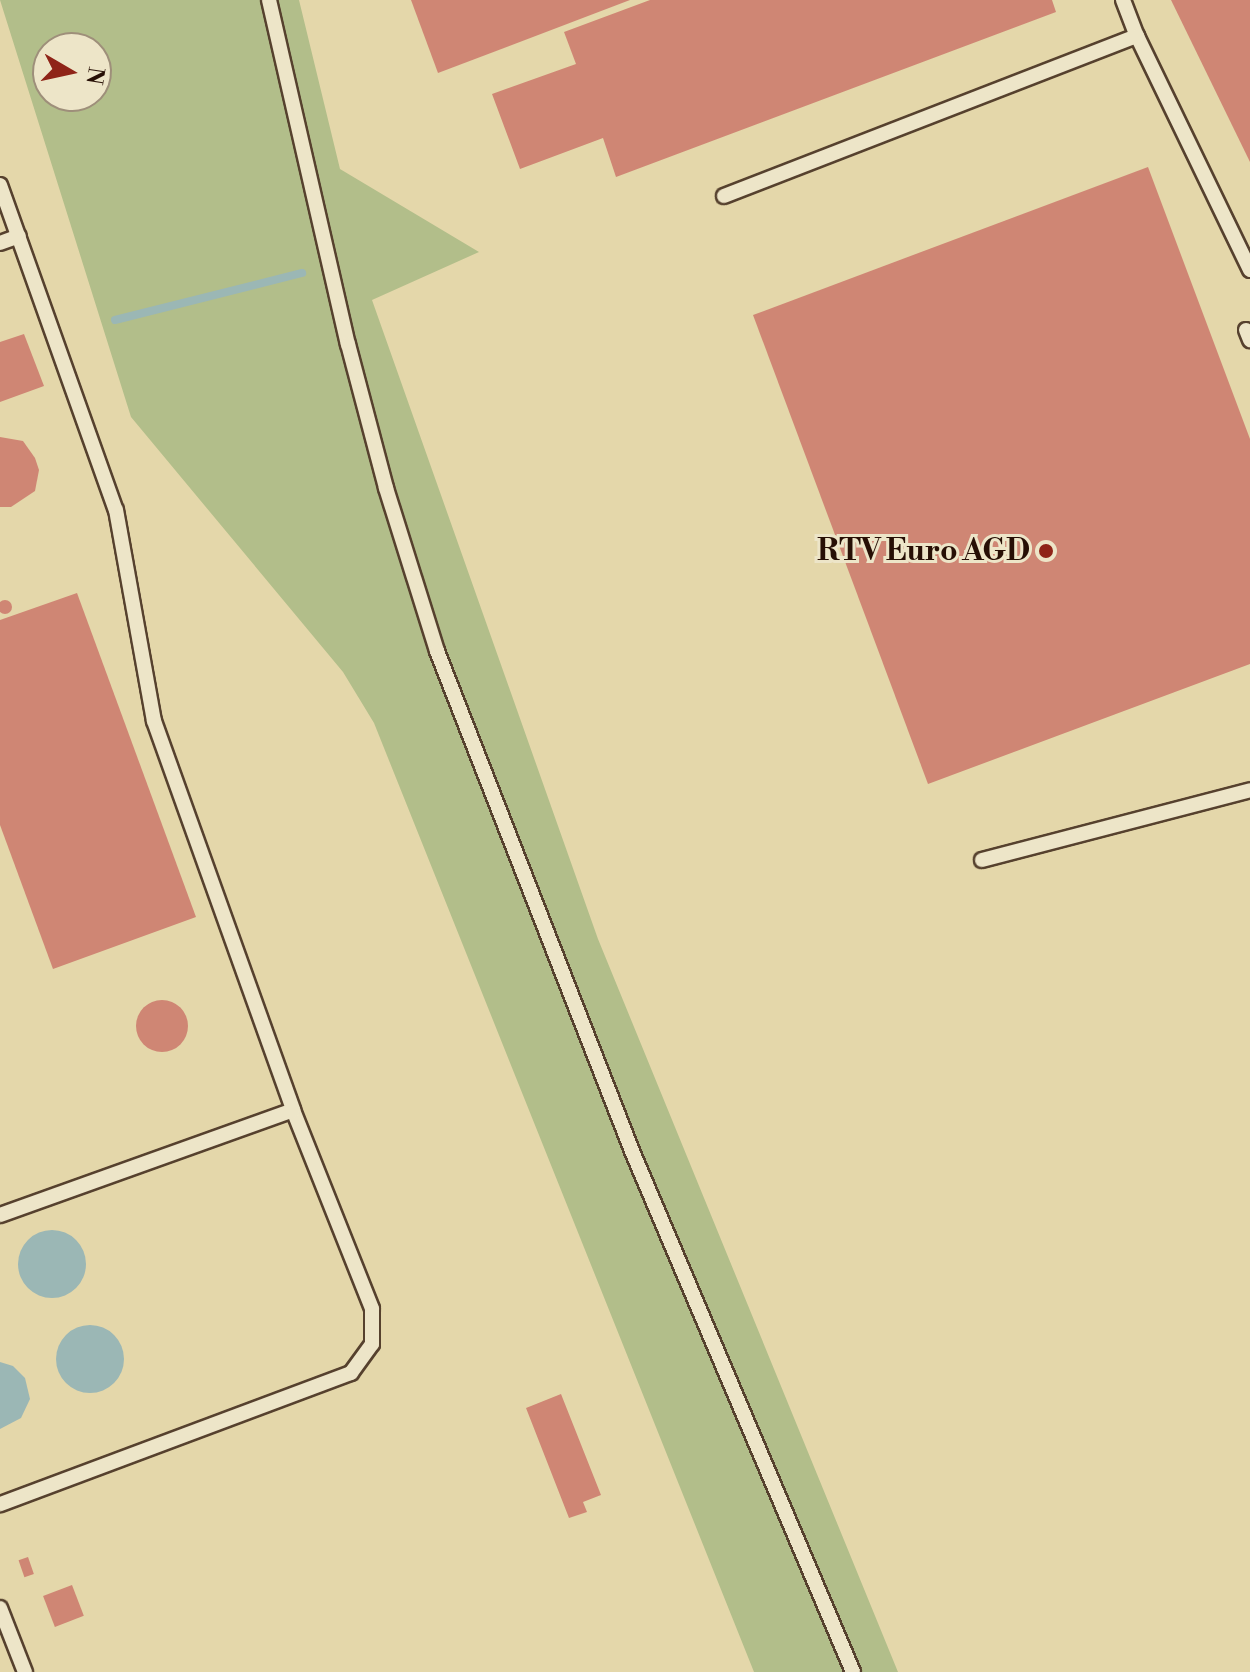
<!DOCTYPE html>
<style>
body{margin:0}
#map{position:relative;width:1250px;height:1672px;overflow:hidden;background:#e4d7aa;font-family:"Libre Bodoni",serif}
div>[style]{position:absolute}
.green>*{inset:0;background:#b2be8a}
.water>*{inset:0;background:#9bb7b5}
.round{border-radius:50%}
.stream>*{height:8px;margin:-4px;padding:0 4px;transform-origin:4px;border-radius:4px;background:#9bb7b5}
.building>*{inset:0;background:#cf8674;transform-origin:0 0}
.roads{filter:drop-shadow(2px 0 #56412e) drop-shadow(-2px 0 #56412e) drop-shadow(0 2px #56412e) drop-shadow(0 -2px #56412e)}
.lane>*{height:14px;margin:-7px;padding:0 7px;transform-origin:7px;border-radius:7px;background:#ede5c8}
.dots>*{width:22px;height:22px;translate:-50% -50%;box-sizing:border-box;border:4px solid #ede5c8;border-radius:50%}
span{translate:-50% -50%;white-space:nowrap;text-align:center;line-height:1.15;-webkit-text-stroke:6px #ede5c8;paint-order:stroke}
.poi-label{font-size:30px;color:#270f05;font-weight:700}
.right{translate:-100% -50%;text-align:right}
.north{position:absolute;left:32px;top:32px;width:80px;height:80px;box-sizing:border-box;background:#ede5c8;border:2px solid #9e8f7a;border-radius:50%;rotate:99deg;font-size:22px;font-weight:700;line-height:32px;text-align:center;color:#270f05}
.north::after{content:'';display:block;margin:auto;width:28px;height:36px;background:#8f2418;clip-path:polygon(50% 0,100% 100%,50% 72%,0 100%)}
</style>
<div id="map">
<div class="green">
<i style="clip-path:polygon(evenodd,0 0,299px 0,340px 169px,479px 252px,372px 300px,598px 939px,898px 1672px,754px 1672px,374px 723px,343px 672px,131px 417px,0 0,48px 48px,96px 48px,96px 96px,48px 96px,48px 48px)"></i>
</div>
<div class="water">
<i class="round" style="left:18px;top:1230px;width:68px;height:68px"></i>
<i class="round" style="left:56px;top:1325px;width:68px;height:68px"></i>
<i style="clip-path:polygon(0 1362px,13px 1366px,25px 1378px,30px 1399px,21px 1418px,0 1429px)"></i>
</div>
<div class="stream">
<i style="left:115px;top:320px;width:193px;rotate:-14.1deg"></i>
</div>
<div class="building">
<i style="clip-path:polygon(411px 0,630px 0,438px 73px)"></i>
<i style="clip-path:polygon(650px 0,1052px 0,1056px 12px,616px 177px,603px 138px,520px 169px,492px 94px,576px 64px,564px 32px)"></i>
<i style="clip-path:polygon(1171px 0,1250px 0,1250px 162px)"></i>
<i style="clip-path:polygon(1148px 167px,1250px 439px,1250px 664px,928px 784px,753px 315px)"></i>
<i style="clip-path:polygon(24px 334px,44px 386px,0 402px,0 342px)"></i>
<i style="clip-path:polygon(0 437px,23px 441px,35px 458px,39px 470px,35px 491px,11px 507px,0 507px)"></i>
<i style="clip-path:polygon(77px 593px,196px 917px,53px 969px,0 825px,0 620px)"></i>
<i class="round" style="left:-2px;top:600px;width:14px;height:14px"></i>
<i class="round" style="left:136px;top:1000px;width:52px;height:52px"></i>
<i style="clip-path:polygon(561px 1394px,601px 1495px,583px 1502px,587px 1512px,569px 1518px,526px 1408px)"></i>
<i style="left:28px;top:1557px;width:18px;height:10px;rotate:71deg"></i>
<i style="left:72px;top:1585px;width:33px;height:31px;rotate:69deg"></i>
</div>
<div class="roads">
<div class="lane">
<i style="left:269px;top:0;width:353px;rotate:77.1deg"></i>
<i style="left:348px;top:344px;width:149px;rotate:75.2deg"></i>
<i style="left:386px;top:488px;width:171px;rotate:72.6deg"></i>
<i style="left:437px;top:651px;width:537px;rotate:68.69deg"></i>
<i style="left:632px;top:1151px;width:566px;rotate:67.01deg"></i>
<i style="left:1123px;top:0;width:39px;rotate:69deg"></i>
<i style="left:1137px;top:36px;width:260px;rotate:64.2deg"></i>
<i style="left:0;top:185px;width:345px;rotate:70.4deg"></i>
<i style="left:116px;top:510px;width:214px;rotate:79.8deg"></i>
<i style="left:154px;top:721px;width:413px;rotate:70.3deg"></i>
<i style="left:293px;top:1110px;width:214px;rotate:68.3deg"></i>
<i style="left:372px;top:1309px;width:35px;rotate:90deg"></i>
<i style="left:372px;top:1344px;width:36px;rotate:126deg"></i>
<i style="left:351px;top:1373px;width:375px;rotate:159.5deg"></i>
<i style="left:724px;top:196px;width:443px;rotate:-21.2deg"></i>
<i style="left:0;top:243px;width:20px;rotate:-20deg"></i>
<i style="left:1246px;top:330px;width:11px;rotate:68deg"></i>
<i style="left:982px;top:860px;width:277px;rotate:-14.6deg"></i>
<i style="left:0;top:1215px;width:311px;rotate:-19.7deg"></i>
<i style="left:0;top:1608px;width:69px;rotate:68.7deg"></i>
</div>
</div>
<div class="dots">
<i style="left:1046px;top:551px;background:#8f2418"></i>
</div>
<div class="poi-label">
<span class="right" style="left:1030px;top:551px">RTV Euro AGD</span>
</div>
<div class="north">N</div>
</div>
